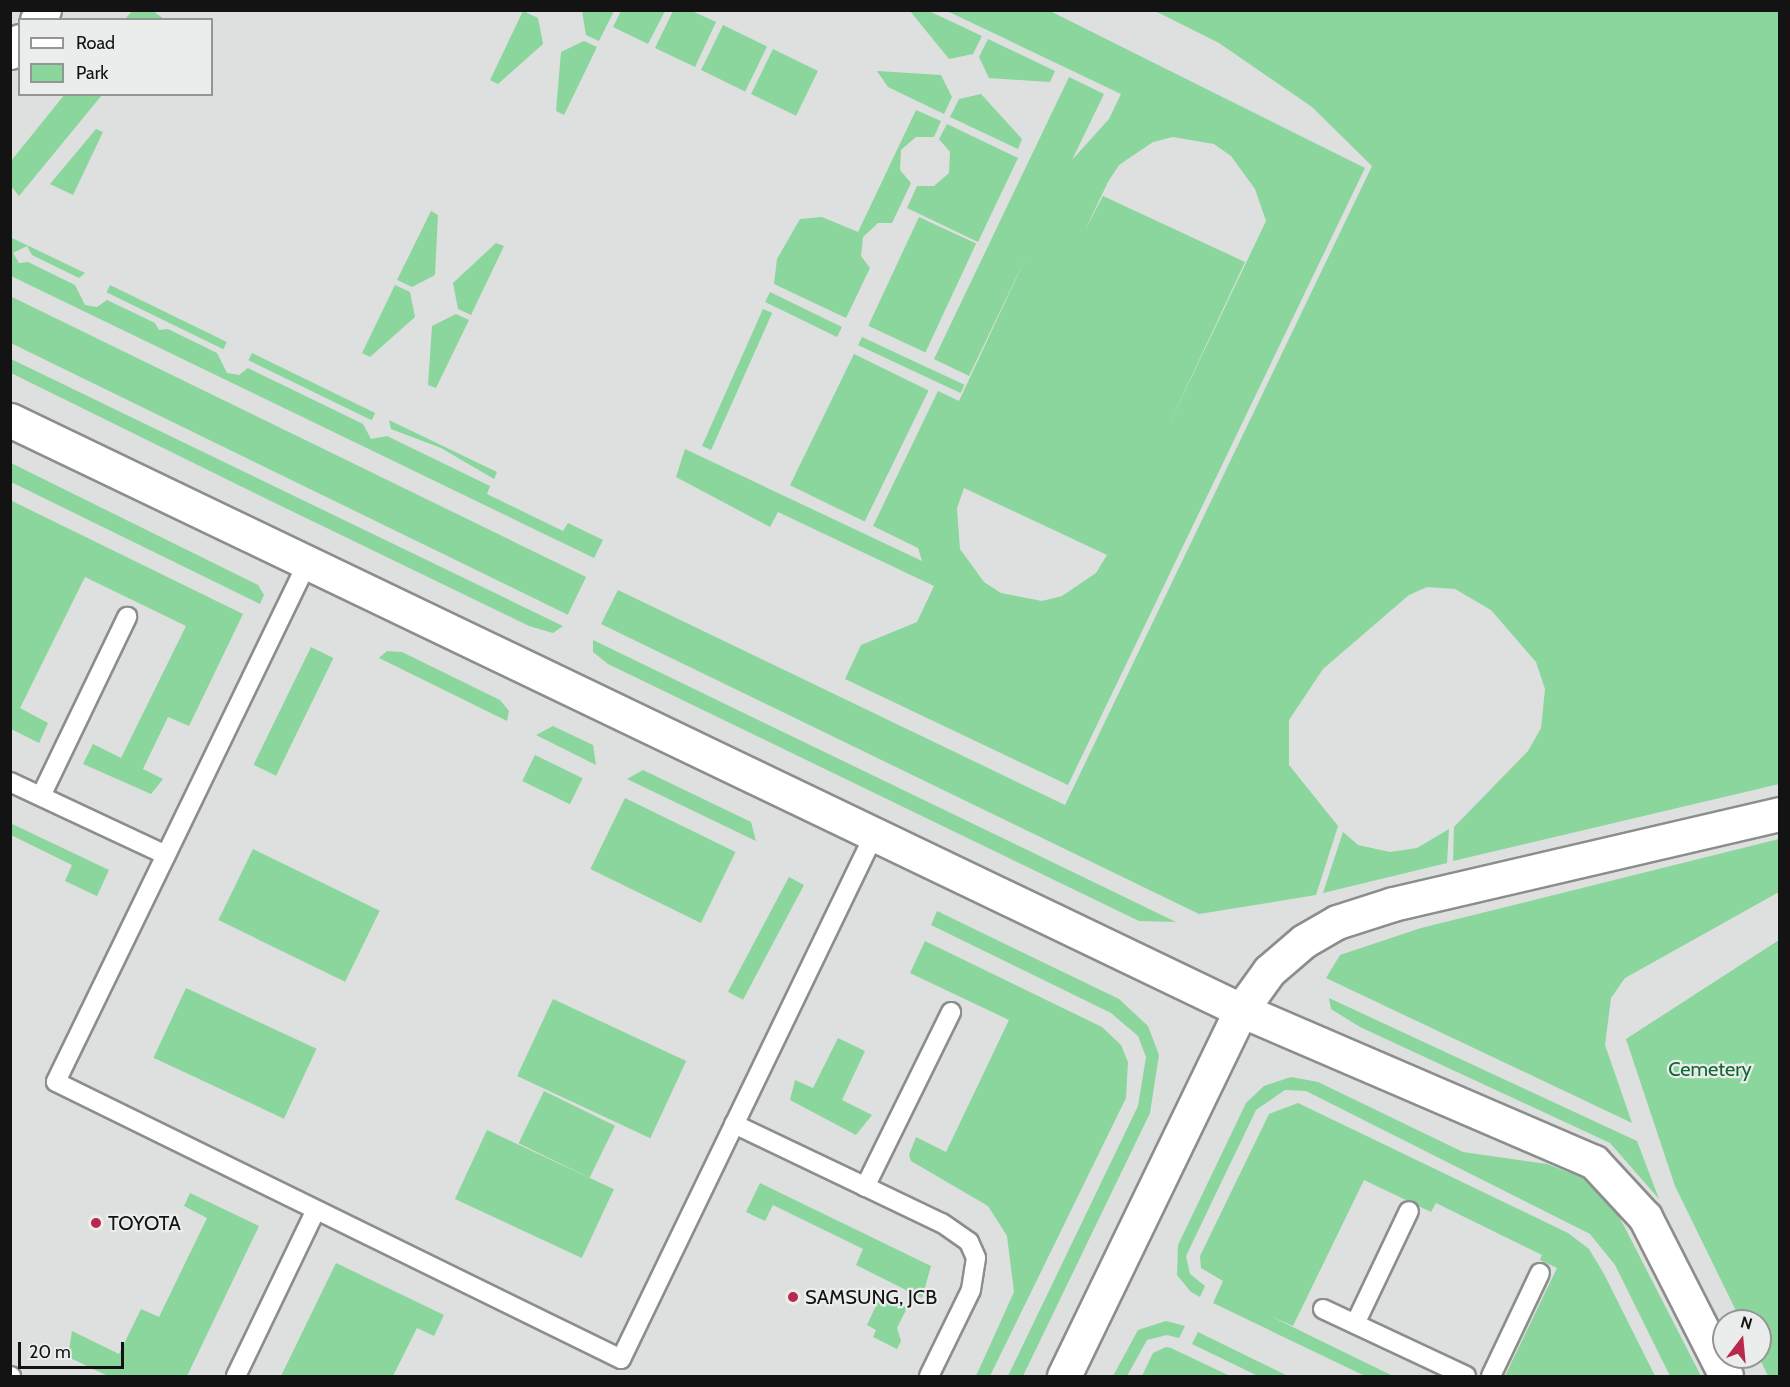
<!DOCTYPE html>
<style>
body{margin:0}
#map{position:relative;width:1790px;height:1387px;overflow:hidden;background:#dde0de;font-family:Cabin,sans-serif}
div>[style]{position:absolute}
.green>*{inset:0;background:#8ad69d;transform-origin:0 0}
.roads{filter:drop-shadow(2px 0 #8c8e8c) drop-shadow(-2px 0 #8c8e8c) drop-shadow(0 2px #8c8e8c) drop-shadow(0 -2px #8c8e8c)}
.lane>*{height:18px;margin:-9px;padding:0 9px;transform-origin:9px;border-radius:9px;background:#fff}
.street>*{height:33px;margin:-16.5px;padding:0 16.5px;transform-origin:16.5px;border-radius:16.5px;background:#fff}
.dots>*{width:16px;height:16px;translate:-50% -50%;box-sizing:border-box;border:3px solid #eaedeb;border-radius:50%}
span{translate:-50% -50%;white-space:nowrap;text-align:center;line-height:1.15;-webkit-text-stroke:4.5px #eaedeb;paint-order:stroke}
.park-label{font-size:20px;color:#0f6733}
.poi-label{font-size:20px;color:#121312}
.left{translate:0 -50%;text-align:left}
.frame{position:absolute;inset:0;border:12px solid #121312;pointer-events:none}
.legend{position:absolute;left:18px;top:18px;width:195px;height:78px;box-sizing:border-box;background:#eaedeb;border:2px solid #949694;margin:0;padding:8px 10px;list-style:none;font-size:18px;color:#121312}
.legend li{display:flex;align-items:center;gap:12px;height:30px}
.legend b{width:30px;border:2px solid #949694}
.north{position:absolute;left:1712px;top:1309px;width:60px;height:60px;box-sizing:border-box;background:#eaedeb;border:2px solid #949694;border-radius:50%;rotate:16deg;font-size:16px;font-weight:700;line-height:24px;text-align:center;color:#121312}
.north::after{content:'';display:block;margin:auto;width:21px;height:27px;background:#b9294d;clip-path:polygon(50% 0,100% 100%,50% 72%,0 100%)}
.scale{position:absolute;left:18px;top:1342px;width:106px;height:27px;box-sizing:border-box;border:3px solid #121312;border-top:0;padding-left:8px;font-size:18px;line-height:21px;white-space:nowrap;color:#121312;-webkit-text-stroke:4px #eaedeb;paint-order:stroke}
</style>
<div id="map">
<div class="green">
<i style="clip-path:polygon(133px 10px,153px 11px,164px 19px,125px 19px)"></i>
<i style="clip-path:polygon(523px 11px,538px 18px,543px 44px,498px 84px,490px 80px)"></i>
<i style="clip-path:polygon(582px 11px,614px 11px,599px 41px,586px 35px)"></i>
<i style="clip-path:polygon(621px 11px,621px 10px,665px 11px,648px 44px,613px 27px)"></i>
<i style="clip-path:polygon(673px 11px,692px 11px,716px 22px,695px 67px,655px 48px)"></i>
<i style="clip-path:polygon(910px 11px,929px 11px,982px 36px,973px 54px,949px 59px)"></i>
<i style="clip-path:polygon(evenodd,947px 11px,1050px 11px,1365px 168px,1068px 785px,845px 679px,861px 645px,917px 622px,934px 586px,778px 512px,770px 527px,676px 477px,685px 449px,922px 561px,918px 548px,873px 526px,938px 391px,959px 401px,1028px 253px,969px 376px,934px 359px,1069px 77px,1104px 94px,1072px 160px,1109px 119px,1121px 94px,947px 11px,1173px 137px,1214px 144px,1231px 156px,1255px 189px,1266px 221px,1164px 435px,1245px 262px,1103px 196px,1085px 230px,1108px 182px,1119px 165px,1153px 142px,1173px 137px,947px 11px,964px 488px,1107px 555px,1096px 573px,1062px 596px,1042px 601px,1001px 593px,984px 582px,960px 549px,957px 508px,964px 488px)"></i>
<i style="clip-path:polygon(1155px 11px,1779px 11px,1779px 784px,1453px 861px,1454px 827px,1528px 751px,1541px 728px,1545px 689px,1536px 662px,1491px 610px,1455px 589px,1427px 587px,1409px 595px,1323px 669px,1289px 720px,1289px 765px,1338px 826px,1316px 895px,1199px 914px,601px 624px,618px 590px,1065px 805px,1372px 166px,1312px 107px,1219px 43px)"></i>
<i style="left:723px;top:25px;width:49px;height:50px;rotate:26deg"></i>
<i style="clip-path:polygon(988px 39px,1055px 71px,1050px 82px,989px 78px,979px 57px)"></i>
<i style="clip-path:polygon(584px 41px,597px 47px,564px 115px,556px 111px,561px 52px)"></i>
<i style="left:773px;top:49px;width:50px;height:50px;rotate:26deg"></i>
<i style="clip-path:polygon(877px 71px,941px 75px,952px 97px,944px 114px,888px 87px)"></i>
<i style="clip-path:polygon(65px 94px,102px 95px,19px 196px,11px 186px,11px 161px)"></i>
<i style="clip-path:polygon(981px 94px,1022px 139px,1018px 149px,950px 117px,959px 99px)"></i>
<i style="clip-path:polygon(916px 110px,941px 121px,934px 137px,916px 137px,901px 150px,900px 170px,911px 183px,892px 223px,878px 223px,863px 237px,861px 256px,870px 268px,846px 318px,774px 284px,777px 259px,800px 219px,822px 217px,858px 232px)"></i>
<i style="clip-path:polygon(947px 124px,1018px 158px,978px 242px,907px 208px,917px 186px,934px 186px,949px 173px,950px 152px,939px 139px)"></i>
<i style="clip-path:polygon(96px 129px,103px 132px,73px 195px,50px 184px)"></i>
<i style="clip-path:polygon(431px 211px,438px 215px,435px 275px,412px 287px,397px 280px)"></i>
<i style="left:919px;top:217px;width:63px;height:120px;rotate:25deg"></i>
<i style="clip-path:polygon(10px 237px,85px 273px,79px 278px,32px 255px,27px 246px,13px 253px,19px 263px,28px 262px,75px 285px,85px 305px,97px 307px,107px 300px,155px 323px,159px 330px,168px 329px,217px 353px,227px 373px,239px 375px,248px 368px,363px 424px,371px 439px,387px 436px,490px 486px,487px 494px,563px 531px,568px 523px,603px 540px,594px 558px,11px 276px)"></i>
<i style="clip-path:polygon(496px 243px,504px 246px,471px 315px,458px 309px,453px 283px)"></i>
<i style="left:110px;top:285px;width:130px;height:8px;rotate:26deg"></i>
<i style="clip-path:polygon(395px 285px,410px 292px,415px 317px,370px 357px,362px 353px)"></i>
<i style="left:770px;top:292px;width:80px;height:11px;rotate:26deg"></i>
<i style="left:10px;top:296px;width:641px;height:42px;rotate:26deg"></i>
<i style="left:763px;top:309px;width:10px;height:150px;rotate:24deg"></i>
<i style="clip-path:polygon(456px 314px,469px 320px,436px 388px,428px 385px,432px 326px)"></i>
<i style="left:862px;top:337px;width:113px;height:9px;rotate:25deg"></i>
<i style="left:252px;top:353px;width:137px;height:8px;rotate:26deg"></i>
<i style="left:854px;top:354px;width:83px;height:146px;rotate:26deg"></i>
<i style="clip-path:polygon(10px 359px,11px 359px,563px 626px,553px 633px,529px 626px,277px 504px,11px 373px)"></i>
<i style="clip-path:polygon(389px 420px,497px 472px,494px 479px,441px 448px,391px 429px)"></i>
<i style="clip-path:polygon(11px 463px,258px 585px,264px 595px,260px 604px,11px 482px)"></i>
<i style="clip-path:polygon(10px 500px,243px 614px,189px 726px,168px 717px,143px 769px,163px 779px,151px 794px,83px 764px,93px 744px,121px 758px,186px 626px,85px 577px,20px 708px,48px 723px,39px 743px,11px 729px)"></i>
<i style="clip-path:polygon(593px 640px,1176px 922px,1139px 921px,608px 664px,593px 652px)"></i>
<i style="left:311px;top:647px;width:25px;height:131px;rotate:26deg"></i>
<i style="clip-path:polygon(387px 651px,402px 652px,500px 700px,509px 711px,507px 721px,379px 658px)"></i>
<i style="clip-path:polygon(553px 726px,593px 745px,596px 765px,536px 735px)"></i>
<i style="left:535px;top:755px;width:53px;height:29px;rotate:26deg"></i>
<i style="clip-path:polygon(643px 770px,751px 822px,756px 841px,627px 779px)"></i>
<i style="left:625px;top:798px;width:123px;height:79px;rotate:26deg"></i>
<i style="clip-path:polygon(10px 823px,109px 870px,97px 896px,65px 881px,72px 865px,11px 835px)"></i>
<i style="clip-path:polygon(1449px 829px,1447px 863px,1323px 893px,1343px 832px,1358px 845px,1390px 852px,1417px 848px)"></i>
<i style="clip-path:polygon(1779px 839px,1779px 892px,1625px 978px,1611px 998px,1605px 1045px,1632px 1123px,1326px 978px,1340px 955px,1421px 928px)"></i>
<i style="left:253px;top:849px;width:141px;height:79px;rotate:26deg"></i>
<i style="left:789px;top:877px;width:17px;height:130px;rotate:28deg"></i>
<i style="clip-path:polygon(937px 911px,1119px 999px,1148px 1026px,1159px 1055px,1150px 1113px,1023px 1376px,1008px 1376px,1138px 1106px,1146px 1057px,1138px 1036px,1111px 1013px,931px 925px)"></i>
<i style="clip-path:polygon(1779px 940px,1780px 1376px,1768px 1376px,1759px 1357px,1760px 1321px,1741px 1321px,1675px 1186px,1626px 1039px)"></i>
<i style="clip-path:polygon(925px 941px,1102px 1027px,1121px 1045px,1128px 1062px,1126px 1098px,990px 1376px,976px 1376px,1014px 1292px,1007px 1236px,988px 1206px,911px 1161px,909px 1155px,916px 1137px,946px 1152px,1009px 1020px,910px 973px)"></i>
<i style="left:186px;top:988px;width:144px;height:77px;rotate:25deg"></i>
<i style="clip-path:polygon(1329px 998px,1637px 1141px,1659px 1199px,1610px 1143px,1360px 1027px,1331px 1009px)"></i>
<i style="left:553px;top:999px;width:147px;height:85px;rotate:25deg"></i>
<i style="clip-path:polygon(838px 1038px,865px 1051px,842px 1100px,872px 1115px,856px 1135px,790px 1100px,795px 1080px,813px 1088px)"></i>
<i style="clip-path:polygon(1291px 1077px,1318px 1082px,1463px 1152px,1547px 1164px,1589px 1180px,1605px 1193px,1623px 1224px,1701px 1376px,1670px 1376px,1615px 1265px,1590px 1234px,1306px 1091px,1285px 1090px,1256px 1110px,1186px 1256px,1190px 1274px,1205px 1286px,1200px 1297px,1191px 1292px,1177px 1275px,1178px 1245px,1246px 1103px,1264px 1086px)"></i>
<i style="left:544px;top:1091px;width:79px;height:58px;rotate:26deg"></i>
<i style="clip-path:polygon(1298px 1103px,1568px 1233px,1589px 1249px,1604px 1274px,1655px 1376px,1505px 1376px,1557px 1268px,1540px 1260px,1542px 1255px,1436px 1203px,1431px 1212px,1364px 1180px,1293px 1326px,1270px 1316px,1393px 1376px,1365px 1376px,1213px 1303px,1223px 1281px,1201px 1268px,1200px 1256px,1269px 1114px)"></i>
<i style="left:487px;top:1130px;width:140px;height:76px;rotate:25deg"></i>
<i style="clip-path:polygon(760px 1183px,931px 1266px,922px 1298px,856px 1265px,863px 1249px,773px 1205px,765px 1221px,746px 1212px)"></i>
<i style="clip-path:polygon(190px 1193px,259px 1226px,187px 1376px,108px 1376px,68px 1357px,72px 1331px,119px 1354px,141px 1309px,159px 1317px,207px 1218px,184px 1206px)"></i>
<i style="clip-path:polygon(336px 1263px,444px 1315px,434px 1336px,417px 1328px,393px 1376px,281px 1376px)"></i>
<i style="clip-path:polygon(881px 1295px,907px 1308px,897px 1328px,901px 1341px,897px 1349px,873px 1337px,876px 1330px,867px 1325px)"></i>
<i style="clip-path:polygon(1166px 1321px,1185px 1326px,1179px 1338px,1167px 1335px,1147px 1340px,1127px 1376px,1113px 1376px,1138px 1330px)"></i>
<i style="clip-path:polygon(1198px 1332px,1288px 1376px,1258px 1376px,1192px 1344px)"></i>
<i style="clip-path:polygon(1166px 1347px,1171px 1348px,1230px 1376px,1142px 1376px,1153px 1353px)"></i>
</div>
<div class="roads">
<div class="lane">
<i style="left:10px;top:782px;width:172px;rotate:25.1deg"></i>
<i style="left:166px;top:855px;width:252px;rotate:115.9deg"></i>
<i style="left:56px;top:1082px;width:629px;rotate:26.12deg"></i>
<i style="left:621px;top:1359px;width:582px;rotate:-64.23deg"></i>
<i style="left:41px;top:796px;width:199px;rotate:-64.3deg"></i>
<i style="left:166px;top:855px;width:324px;rotate:-64.2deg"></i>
<i style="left:734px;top:1124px;width:230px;rotate:25.5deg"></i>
<i style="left:942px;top:1223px;width:33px;rotate:35deg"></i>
<i style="left:969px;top:1242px;width:17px;rotate:66deg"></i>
<i style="left:976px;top:1258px;width:32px;rotate:99deg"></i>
<i style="left:971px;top:1290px;width:96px;rotate:116deg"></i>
<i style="left:865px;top:1187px;width:195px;rotate:-63.8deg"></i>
<i style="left:1323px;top:1309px;width:158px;rotate:25.1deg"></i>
<i style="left:1355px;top:1324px;width:125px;rotate:-64.5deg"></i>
<i style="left:10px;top:1376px;width:1px"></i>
<i style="left:236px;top:1376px;width:184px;rotate:-64.3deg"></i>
<i style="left:1491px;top:1376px;width:114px;rotate:-64.6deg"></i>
</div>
<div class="street">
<i style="left:37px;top:20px;width:12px;rotate:-55deg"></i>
<i style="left:10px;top:52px;width:15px;rotate:-48deg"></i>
<i style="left:10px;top:420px;width:1365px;rotate:25.61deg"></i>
<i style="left:1241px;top:1010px;width:384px;rotate:23.3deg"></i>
<i style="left:1594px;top:1162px;width:75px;rotate:47.2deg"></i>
<i style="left:1645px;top:1217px;width:178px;rotate:63deg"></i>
<i style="left:1064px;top:1376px;width:407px;rotate:-64.2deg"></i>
<i style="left:1241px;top:1010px;width:48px;rotate:-54.3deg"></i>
<i style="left:1269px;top:971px;width:46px;rotate:-40.6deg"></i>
<i style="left:1304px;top:941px;width:38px;rotate:-30deg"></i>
<i style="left:1337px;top:922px;width:59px;rotate:-17.8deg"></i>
<i style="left:1393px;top:904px;width:397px;rotate:-13.1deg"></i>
</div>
</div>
<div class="dots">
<i style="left:96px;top:1223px;background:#b9294d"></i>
<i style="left:793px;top:1297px;background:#b9294d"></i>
</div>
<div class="park-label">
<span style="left:1710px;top:1069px">Cemetery</span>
</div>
<div class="poi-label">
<span class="left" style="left:108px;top:1223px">TOYOTA</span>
<span class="left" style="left:805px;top:1297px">SAMSUNG, JCB</span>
</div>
<div class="frame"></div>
<ul class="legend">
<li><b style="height:8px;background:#fff"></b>Road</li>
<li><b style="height:16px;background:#8ad69d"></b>Park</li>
</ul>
<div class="north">N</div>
<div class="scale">20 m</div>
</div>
